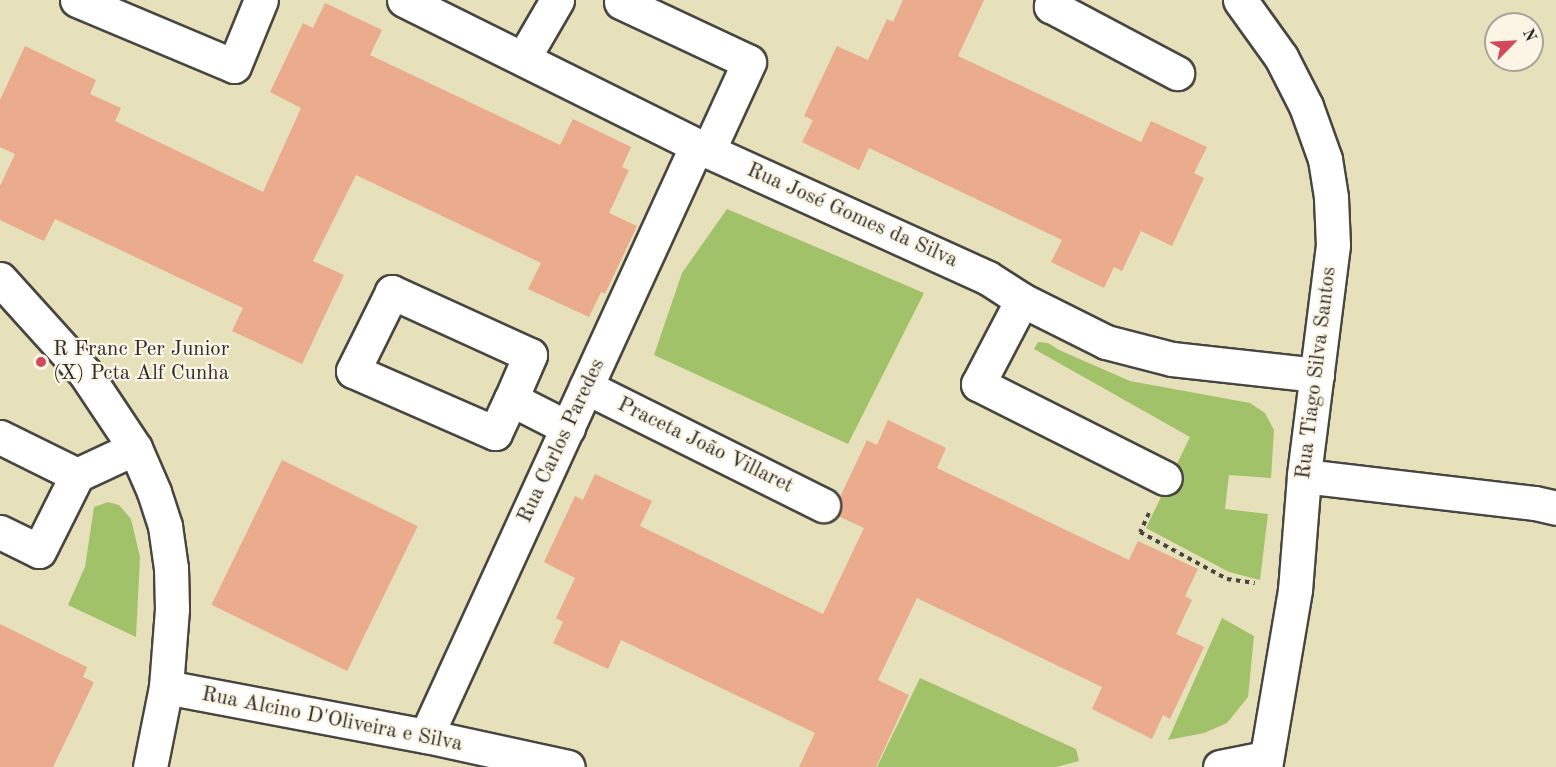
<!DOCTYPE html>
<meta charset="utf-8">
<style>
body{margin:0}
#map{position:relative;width:1556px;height:767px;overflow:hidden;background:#e6e0bb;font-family:"Old Standard TT",serif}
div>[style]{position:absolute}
.green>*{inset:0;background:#a2c26a}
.building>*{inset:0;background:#eaac8c;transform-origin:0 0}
.path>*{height:4px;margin-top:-2px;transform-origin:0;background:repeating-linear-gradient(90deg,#474641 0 4.5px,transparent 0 9px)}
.roads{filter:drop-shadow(2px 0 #474641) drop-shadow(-2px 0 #474641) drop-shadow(0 2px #474641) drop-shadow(0 -2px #474641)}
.street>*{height:33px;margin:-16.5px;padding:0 16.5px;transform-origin:16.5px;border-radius:16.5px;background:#fff}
.dots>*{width:16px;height:16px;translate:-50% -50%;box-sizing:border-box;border:3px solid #fcf5e5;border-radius:50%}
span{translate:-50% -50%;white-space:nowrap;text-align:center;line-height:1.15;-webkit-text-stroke:4.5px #fcf5e5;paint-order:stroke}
.street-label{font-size:21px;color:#2b2b2b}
.poi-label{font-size:21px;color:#2b2b2b}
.left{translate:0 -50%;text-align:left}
.north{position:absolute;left:1484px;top:12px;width:60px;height:60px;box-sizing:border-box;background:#fcf5e5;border:2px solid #a8a49b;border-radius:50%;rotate:66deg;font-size:16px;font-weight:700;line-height:24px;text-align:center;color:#2b2b2b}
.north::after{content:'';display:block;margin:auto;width:21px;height:27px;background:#d1495b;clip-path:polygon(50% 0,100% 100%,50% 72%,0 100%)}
</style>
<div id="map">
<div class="green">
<i style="clip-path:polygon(727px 209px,924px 293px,848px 444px,654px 355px,682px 273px)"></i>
<i style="clip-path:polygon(1038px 342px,1048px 343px,1059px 350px,1130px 381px,1250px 403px,1265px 413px,1274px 430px,1271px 478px,1229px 475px,1225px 509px,1268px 514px,1260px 580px,1229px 572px,1146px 528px,1190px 437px,1034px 349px)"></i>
<i style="clip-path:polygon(108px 502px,119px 505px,131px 519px,140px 557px,136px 637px,68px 605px,85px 567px,94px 507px)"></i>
<i style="clip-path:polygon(1222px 618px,1254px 636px,1248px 697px,1227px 723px,1204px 733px,1168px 740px)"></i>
<i style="clip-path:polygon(920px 678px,1076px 749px,1079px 761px,1056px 767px,877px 767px)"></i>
</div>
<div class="building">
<i style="clip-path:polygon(903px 0,984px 0,958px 56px,1141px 142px,1151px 121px,1207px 147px,1194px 173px,1204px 178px,1172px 246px,1141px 231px,1122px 271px,1114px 267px,1104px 288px,1051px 262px,1062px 240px,869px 148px,859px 170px,802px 142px,813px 120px,804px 116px,837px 46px,868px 60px,887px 19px,893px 22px)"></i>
<i style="clip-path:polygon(325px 3px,382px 30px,370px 55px,560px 145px,573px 119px,631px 147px,622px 167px,629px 170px,609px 213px,637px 226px,605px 294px,601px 292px,589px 317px,528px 289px,541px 263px,356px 175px,313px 261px,344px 275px,302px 364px,232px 331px,243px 308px,55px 219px,44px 241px,0 220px,0 186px,15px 154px,0 147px,0 100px,25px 46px,96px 80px,90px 94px,121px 108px,115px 121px,263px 192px,301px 108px,270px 92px,303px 23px,313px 28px)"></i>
<i style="clip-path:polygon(888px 420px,946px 448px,937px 468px,1072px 533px,1129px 560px,1138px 541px,1198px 569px,1185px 596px,1192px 600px,1176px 634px,1204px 647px,1170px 719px,1163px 715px,1152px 739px,1092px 709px,1102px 687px,917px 598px,878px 680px,909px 695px,876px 767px,799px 767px,815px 733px,621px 640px,608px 669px,553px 643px,563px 622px,556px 618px,575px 578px,544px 562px,575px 496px,583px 500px,595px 474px,652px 501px,640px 526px,823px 614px,864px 528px,838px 516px,842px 504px,840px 497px,867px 440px,877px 445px)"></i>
<i style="left:282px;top:460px;width:151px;height:161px;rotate:26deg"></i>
<i style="clip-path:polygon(0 624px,87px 667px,83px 677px,94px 682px,53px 767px,0 767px)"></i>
</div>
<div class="path">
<i style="left:1149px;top:513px;width:21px;rotate:115deg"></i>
<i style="left:1140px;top:532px;width:99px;rotate:28.4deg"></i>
<i style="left:1227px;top:579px;width:28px;rotate:8deg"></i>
</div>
<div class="roads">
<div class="street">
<i style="left:77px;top:0;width:170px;rotate:22.8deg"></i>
<i style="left:234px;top:66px;width:71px;rotate:-67.8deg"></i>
<i style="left:404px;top:0;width:339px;rotate:26.4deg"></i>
<i style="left:708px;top:151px;width:307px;rotate:24.4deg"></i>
<i style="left:988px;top:278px;width:40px;rotate:32.9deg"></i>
<i style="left:1022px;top:300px;width:94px;rotate:26.6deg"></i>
<i style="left:1106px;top:342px;width:68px;rotate:14.4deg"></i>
<i style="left:1172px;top:359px;width:146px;rotate:6.3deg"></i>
<i style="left:1054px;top:0;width:7px;rotate:117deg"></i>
<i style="left:1051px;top:6px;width:143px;rotate:28deg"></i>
<i style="left:1240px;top:0;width:70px;rotate:54.3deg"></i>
<i style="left:1281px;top:57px;width:55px;rotate:63deg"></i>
<i style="left:1306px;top:106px;width:56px;rotate:70.3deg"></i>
<i style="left:1325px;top:159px;width:39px;rotate:81deg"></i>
<i style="left:1331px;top:198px;width:47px;rotate:87.6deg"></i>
<i style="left:1333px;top:245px;width:233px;rotate:97.2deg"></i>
<i style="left:1304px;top:476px;width:114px;rotate:94.5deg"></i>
<i style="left:1295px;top:590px;width:180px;rotate:99.6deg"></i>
<i style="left:621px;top:2px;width:141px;rotate:25.1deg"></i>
<i style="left:749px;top:62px;width:98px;rotate:114.7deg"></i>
<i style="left:524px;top:57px;width:66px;rotate:-59.9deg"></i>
<i style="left:0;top:279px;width:127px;rotate:47.9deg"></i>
<i style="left:85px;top:373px;width:90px;rotate:56.3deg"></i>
<i style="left:135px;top:448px;width:48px;rotate:66.6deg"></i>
<i style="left:154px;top:492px;width:36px;rotate:72deg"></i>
<i style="left:165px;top:526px;width:42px;rotate:81.9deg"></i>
<i style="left:171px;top:568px;width:41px;rotate:88.6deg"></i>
<i style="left:172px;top:609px;width:78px;rotate:94.4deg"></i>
<i style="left:166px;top:687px;width:82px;rotate:101.3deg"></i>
<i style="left:1022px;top:300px;width:95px;rotate:117.6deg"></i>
<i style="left:978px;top:384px;width:209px;rotate:26.7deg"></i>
<i style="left:586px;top:387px;width:265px;rotate:26.5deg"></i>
<i style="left:511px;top:399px;width:48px;rotate:-66.6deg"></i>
<i style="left:530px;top:355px;width:152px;rotate:-155.5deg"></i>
<i style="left:392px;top:292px;width:88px;rotate:116.3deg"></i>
<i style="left:353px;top:371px;width:155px;rotate:23.6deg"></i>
<i style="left:495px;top:433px;width:38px;rotate:-65deg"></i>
<i style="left:511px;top:399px;width:64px;rotate:27deg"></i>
<i style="left:0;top:437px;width:86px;rotate:26.3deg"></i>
<i style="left:1304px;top:476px;width:233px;rotate:6.7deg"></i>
<i style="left:1535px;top:503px;width:22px;rotate:13deg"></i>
<i style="left:0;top:532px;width:43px;rotate:26deg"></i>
<i style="left:39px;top:551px;width:85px;rotate:-63.4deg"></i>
<i style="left:77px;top:475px;width:64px;rotate:-25deg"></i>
<i style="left:166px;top:687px;width:265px;rotate:10.7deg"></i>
<i style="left:426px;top:736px;width:145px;rotate:12.3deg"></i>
<i style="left:426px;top:736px;width:650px;rotate:-65.37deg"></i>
<i style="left:1220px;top:767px;width:46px;rotate:-11.3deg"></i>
</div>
</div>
<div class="dots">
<i style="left:41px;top:362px;background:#d1495b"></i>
</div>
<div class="street-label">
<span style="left:852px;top:216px;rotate:24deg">Rua José Gomes da Silva</span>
<span style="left:1317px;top:373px;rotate:-83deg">Rua Tiago Silva Santos</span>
<span style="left:562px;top:441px;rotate:-65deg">Rua Carlos Paredes</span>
<span style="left:705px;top:446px;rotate:26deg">Praceta João Villaret</span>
<span style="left:332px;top:720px;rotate:11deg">Rua Alcino D'Oliveira e Silva</span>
</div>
<div class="poi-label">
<span class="left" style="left:53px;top:362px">R Franc Per Junior<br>(X) Pcta Alf Cunha</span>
</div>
<div class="north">N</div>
</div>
